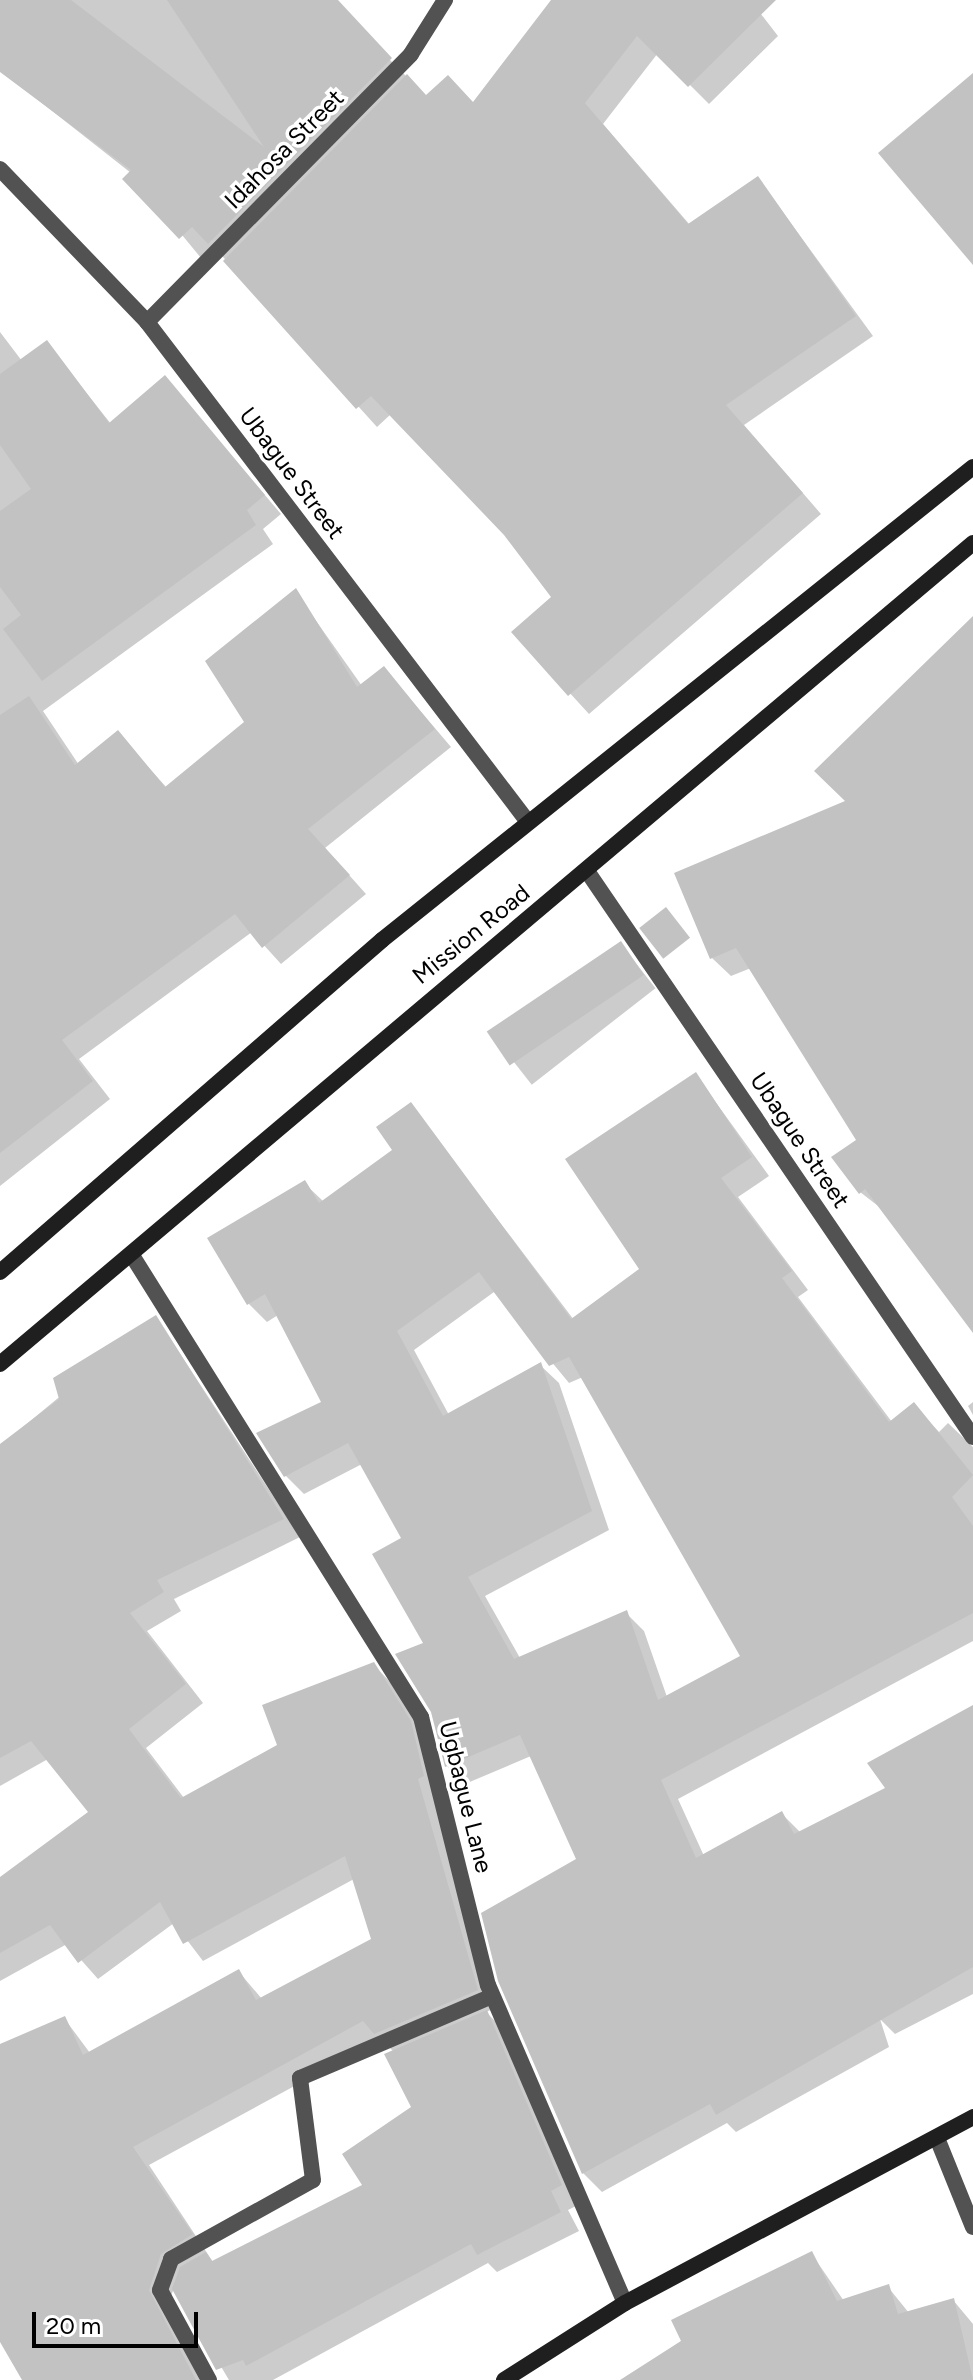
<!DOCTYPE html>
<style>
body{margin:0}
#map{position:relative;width:973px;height:2380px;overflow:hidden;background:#fff;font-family:Figtree,sans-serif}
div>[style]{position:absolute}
.shadow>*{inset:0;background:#0003;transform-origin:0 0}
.building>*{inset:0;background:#c2c2c2;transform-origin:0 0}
.street>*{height:16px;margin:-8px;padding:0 8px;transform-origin:8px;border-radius:8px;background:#525252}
.secondary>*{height:16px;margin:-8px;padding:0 8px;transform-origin:8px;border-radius:8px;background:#1f1f1f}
span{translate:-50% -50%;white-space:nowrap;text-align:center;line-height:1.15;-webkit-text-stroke:7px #fff;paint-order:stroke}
.street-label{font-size:24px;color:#000}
.scale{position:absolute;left:32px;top:2312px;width:166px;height:36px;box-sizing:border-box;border:4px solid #000;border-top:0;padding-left:10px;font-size:24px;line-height:28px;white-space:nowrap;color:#000;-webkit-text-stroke:6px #fff;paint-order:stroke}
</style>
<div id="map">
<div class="shadow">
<i style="clip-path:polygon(0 0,330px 0,427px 97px,474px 105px,554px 0,758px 0,754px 5px,778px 36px,709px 104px,658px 53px,603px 124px,690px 225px,758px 178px,873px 336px,744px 425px,821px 514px,589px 714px,514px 632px,554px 597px,505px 534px,391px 414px,377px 427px,214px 247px,201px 258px,131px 173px,0 70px)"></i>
<i style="clip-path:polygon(0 332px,22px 361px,47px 343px,111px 424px,165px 378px,281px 514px,263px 529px,273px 544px,43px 711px,79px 765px,118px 733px,167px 788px,246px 722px,295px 591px,362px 686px,384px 668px,451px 747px,325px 848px,366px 894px,281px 964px,252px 932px,79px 1059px,110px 1099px,0 1186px)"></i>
<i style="clip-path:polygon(973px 619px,973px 1328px,882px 1209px,860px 1192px,859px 1140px,751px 968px,731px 976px,712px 958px,848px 802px,817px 771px)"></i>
<i style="left:621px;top:944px;width:56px;height:157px;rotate:52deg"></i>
<i style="clip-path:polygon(evenodd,696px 1075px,769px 1176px,738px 1197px,808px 1290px,798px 1297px,892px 1422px,914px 1405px,939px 1432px,948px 1423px,973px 1447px,973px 1641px,678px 1799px,704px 1856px,781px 1813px,801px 1833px,888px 1788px,973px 1707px,973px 1994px,895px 2034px,880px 2019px,889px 2047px,736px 2132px,727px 2123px,602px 2192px,583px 2173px,500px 1981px,579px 1860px,531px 1756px,465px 1784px,447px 1766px,404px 1539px,362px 1464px,304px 1494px,285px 1475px,324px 1403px,278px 1315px,267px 1322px,249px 1304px,304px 1183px,324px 1202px,395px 1150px,410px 1104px,574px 1320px,641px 1270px,696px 1075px,494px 1292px,569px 1383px,583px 1377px,743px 1656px,667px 1697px,644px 1631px,626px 1613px,520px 1658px,485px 1596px,609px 1530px,559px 1383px,540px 1365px,449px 1415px,414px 1350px,494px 1292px)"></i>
<i style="clip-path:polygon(evenodd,156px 1317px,300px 1537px,174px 1599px,181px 1611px,147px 1631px,203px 1703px,146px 1748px,184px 1798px,280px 1745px,373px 1664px,391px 1683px,428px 1742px,495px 2008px,486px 2012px,505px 2031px,580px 2204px,568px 2210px,579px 2231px,497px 2272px,488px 2263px,273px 2380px,229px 2380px,174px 2288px,166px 2310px,203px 2380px,24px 2380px,0 2313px,0 2047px,64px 2018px,90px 2053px,239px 1972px,262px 1999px,374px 1940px,354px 1879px,203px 1961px,174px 1923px,98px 1979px,67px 1944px,0 1981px,0 1879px,91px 1813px,48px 1759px,0 1786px,0 1446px,156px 1317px,381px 2039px,394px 2052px,414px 2108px,364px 2186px,213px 2262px,149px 2165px,381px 2039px)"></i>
<i style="clip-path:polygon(973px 1402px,973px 1415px,968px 1406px)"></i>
<i style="clip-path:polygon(811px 2253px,844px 2301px,888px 2287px,909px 2313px,953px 2300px,973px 2324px,973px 2380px,624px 2380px)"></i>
</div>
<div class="building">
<i style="clip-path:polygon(0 0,71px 0,264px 147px,167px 0,338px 0,392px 58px,208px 244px,192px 227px,179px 239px,122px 179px,131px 170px,0 72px)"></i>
<i style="clip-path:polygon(551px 0,776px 0,688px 87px,637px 36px,585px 103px,688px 224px,758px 176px,856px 316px,726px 405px,803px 493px,568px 696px,511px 632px,551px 597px,504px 535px,371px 396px,356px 409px,223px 261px,407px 74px,426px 95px,448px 75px,473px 102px)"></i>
<i style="clip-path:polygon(973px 73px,973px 265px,878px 153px)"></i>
<i style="clip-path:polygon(47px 340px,109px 423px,165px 375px,265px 495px,247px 510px,256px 525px,42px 681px,3px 629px,21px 615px,0 587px,0 511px,31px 489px,0 445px,0 374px)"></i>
<i style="clip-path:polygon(296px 588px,357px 687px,384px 666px,435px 729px,308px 829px,350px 875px,262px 948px,235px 914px,62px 1040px,93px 1081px,0 1153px,0 715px,29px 696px,75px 765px,118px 730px,165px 787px,244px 722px,205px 661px)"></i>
<i style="clip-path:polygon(973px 616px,973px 1333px,865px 1189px,859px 1194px,831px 1157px,856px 1140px,736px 948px,710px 959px,674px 873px,845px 801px,814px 771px)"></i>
<i style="left:666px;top:907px;width:39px;height:34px;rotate:52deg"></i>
<i style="left:621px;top:941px;width:41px;height:162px;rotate:56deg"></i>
<i style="clip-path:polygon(evenodd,696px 1072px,752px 1157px,721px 1178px,792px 1271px,782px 1278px,889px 1422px,914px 1402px,973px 1475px,952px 1497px,973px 1526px,973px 1613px,661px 1780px,696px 1858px,782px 1811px,794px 1834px,885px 1788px,867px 1763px,973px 1705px,973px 1967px,716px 2115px,710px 2104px,582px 2174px,498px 1981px,481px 1913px,576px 1859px,520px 1735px,445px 1767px,431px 1712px,395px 1654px,423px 1643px,372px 1554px,401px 1538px,348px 1443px,284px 1477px,256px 1433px,321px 1402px,265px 1294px,247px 1305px,207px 1238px,305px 1180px,319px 1203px,392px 1150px,376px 1127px,411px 1102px,571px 1319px,639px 1269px,565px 1159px,696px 1072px,479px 1272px,549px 1366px,569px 1357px,740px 1656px,658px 1700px,627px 1610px,514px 1659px,468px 1577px,592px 1511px,541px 1362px,443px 1416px,397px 1331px,479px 1272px)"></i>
<i style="clip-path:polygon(156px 1315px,284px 1519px,157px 1580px,164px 1592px,130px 1613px,186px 1684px,129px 1729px,181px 1798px,277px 1745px,262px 1705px,374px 1662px,411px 1721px,424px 1776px,418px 1779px,478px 1990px,374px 2034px,363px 2021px,133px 2147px,193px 2234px,161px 2254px,149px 2290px,196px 2380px,22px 2380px,0 2342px,0 2044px,65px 2016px,83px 2055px,239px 1969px,256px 2000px,371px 1939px,345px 1856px,183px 1944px,160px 1902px,78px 1963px,50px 1925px,0 1953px,0 1877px,88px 1812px,31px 1741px,0 1758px,0 1444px,59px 1399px,53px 1378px)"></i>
<i style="clip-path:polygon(487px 2010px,562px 2185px,551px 2191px,561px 2212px,477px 2255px,471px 2244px,246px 2366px,243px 2360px,216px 2370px,172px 2289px,180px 2267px,206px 2252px,212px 2261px,362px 2185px,342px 2154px,411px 2107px,384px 2054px)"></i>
<i style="clip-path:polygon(812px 2251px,837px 2301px,889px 2284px,898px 2314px,954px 2298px,973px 2380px,620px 2380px,681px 2341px,671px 2320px)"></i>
</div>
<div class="street">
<i style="left:0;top:169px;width:212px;rotate:46.1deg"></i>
<i style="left:147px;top:322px;width:629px;rotate:52.69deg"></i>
<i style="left:147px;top:322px;width:376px;rotate:-45.4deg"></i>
<i style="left:411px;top:54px;width:64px;rotate:-57.8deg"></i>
<i style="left:587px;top:871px;width:685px;rotate:55.71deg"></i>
<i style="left:133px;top:1257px;width:543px;rotate:57.95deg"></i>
<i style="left:421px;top:1717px;width:276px;rotate:76deg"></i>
<i style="left:488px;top:1985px;width:346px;rotate:66.7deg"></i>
<i style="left:937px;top:2138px;width:96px;rotate:68deg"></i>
<i style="left:209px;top:2380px;width:102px;rotate:-118.6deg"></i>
<i style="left:160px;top:2290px;width:33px;rotate:-70deg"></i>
<i style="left:171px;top:2259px;width:162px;rotate:-29.1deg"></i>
<i style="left:313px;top:2180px;width:103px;rotate:-97.3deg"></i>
<i style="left:300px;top:2078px;width:209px;rotate:-23.1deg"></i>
</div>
<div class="secondary">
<i style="left:0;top:1272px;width:506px;rotate:-40.99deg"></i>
<i style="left:382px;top:940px;width:757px;rotate:-38.67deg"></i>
<i style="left:0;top:1364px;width:1273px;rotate:-40.16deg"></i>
<i style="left:504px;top:2380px;width:143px;rotate:-32.5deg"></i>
<i style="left:625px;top:2303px;width:395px;rotate:-28.1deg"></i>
</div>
<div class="street-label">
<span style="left:284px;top:149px;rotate:-45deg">Idahosa Street</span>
<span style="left:292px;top:473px;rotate:53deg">Ubague Street</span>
<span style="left:471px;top:934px;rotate:-39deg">Mission Road</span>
<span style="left:800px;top:1140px;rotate:56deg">Ubague Street</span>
<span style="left:466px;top:1797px;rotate:76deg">Ugbague Lane</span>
</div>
<div class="scale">20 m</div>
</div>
